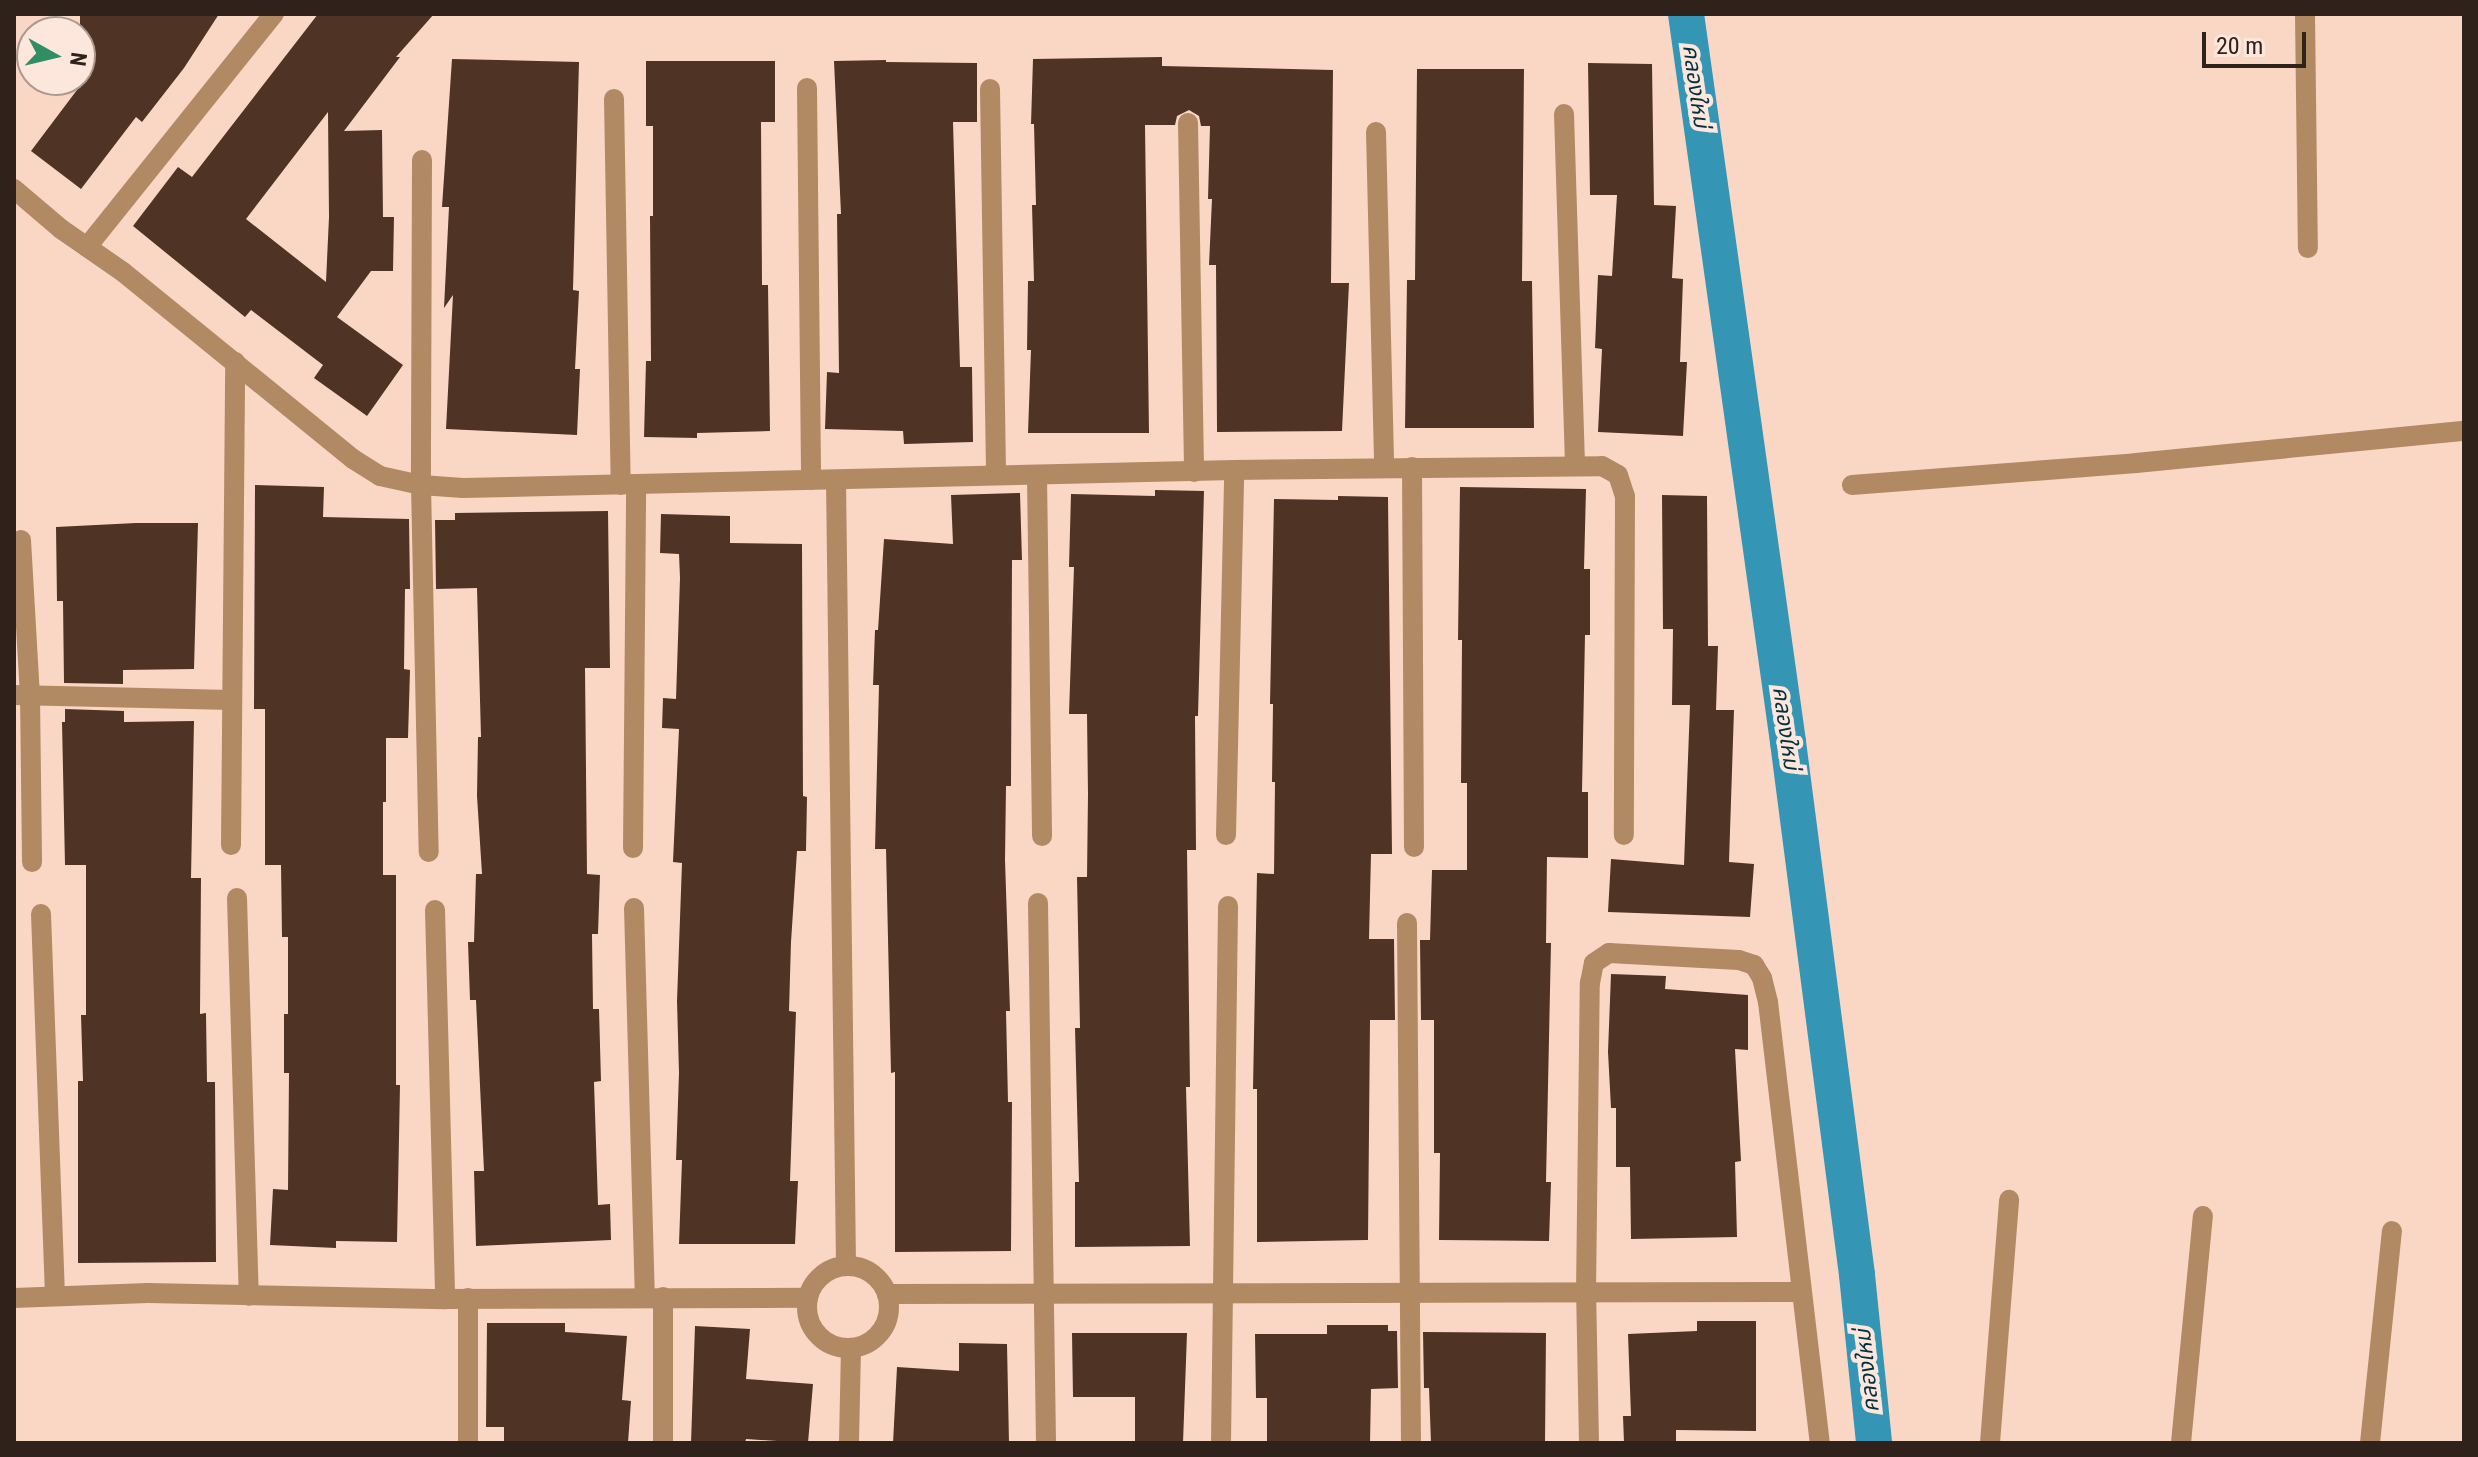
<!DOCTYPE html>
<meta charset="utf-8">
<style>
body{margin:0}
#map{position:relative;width:2478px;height:1457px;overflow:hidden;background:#fad7c5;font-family:"Roboto Condensed","Noto Sans Thai",sans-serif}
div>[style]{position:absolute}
.canal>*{height:36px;margin:-18px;padding:0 18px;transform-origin:18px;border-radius:18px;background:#3496b4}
.building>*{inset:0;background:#4f3325}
.street>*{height:20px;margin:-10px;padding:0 10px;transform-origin:10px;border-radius:10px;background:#b18a63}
.street>.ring{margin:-10px;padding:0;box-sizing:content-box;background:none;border:20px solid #b18a63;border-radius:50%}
span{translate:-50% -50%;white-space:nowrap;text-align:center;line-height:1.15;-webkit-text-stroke:8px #fde7dd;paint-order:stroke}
.water-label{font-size:22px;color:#02303e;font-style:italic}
.frame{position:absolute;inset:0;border:16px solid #2f221b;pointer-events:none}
.north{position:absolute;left:16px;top:16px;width:80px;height:80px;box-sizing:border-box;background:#fde7dd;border:2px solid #ab988f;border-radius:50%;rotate:98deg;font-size:22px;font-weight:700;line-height:32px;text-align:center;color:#2f221b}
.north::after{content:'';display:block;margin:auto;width:28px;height:36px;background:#308d64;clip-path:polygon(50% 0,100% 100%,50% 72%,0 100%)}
.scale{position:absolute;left:2202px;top:32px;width:104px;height:36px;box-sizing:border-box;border:4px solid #2f221b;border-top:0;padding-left:10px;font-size:24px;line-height:28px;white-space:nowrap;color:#2f221b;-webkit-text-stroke:6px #fde7dd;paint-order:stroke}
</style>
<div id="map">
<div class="canal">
<i style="left:1686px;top:14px;width:735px;rotate:82.02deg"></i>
<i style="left:1788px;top:742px;width:537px;rotate:82.62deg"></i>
<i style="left:1857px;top:1275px;width:169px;rotate:84.2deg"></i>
</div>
<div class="building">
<i style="clip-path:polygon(80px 14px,219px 14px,184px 68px,142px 122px,136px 117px,81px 189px,31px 151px,80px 86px)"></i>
<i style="clip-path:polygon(evenodd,318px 14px,434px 14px,396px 57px,400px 57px,344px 131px,382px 130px,383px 217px,394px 217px,393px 271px,371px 271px,337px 317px,403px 365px,367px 416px,314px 378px,323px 365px,251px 310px,245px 317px,133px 226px,178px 167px,192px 177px,318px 14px,328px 112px,329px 217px,326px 282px,246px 219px,328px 112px)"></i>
<i style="clip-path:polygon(1162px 57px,1162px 66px,1333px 70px,1331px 283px,1349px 283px,1342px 431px,1217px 432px,1216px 265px,1209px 265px,1212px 199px,1208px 199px,1210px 126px,1201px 126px,1199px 116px,1189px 110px,1177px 116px,1175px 125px,1145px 125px,1149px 433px,1028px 433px,1031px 350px,1027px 350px,1028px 281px,1034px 281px,1032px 205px,1036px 205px,1034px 124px,1031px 124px,1033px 59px)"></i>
<i style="clip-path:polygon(452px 59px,579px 62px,573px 290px,579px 291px,575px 369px,580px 369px,577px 435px,446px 429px,453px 295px,444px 308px,449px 207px,442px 207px)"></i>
<i style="clip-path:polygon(886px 60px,886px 62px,977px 63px,977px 122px,953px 122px,960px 367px,972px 367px,973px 442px,904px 444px,903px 431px,825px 429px,827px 372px,839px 373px,837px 214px,841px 214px,834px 61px)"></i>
<i style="clip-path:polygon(646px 61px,775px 61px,775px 122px,761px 122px,762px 285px,768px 285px,770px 431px,697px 433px,697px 438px,644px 437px,646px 361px,651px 361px,650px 216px,653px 216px,653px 126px,646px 126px)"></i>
<i style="clip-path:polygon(1588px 63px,1652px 64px,1654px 205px,1676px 206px,1672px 278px,1683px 279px,1680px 362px,1687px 362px,1683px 436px,1598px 432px,1602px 349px,1595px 348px,1598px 275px,1612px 276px,1617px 195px,1590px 195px)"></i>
<i style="clip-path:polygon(1417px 69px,1524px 69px,1522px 281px,1532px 281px,1534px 428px,1405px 428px,1407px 280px,1415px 280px)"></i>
<i style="clip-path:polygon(255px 485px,324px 487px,323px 517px,409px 519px,410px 589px,405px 589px,404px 669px,410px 670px,408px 738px,386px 738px,386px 802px,383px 802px,383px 875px,396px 875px,396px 1085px,400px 1085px,397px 1242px,336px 1241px,336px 1248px,270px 1245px,273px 1189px,288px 1190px,289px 1073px,284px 1073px,284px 1014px,288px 1014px,288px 937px,282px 937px,281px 865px,265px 865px,265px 709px,254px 709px)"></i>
<i style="clip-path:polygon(1460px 487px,1586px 489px,1584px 569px,1590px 569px,1590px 635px,1585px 635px,1582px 792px,1588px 792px,1588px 858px,1547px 857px,1546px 943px,1551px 943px,1546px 1182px,1551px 1182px,1549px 1241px,1439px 1240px,1440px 1153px,1434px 1153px,1434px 1020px,1421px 1020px,1420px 940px,1430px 940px,1432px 870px,1467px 870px,1467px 783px,1461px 783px,1462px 640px,1458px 640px)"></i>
<i style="clip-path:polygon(1155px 490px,1204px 491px,1198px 716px,1195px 716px,1196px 850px,1187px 850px,1190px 1087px,1186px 1087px,1190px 1246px,1075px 1247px,1075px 1182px,1079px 1182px,1075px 1028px,1080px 1028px,1077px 877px,1087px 877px,1088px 794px,1087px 714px,1069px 714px,1074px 567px,1069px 567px,1071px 494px,1155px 496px)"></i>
<i style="clip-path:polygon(1020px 493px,1022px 560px,1012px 560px,1011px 786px,1006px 786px,1005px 860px,1010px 1011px,1006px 1011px,1008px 1102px,1012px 1102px,1011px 1251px,895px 1252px,895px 1072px,891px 1073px,886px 849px,875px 849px,879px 685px,873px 685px,875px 630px,878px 630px,884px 539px,953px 544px,951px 495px)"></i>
<i style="clip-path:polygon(1662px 495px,1707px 496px,1708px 646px,1718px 646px,1716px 710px,1734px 710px,1729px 862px,1754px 864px,1750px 917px,1608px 912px,1611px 859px,1684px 865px,1690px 705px,1672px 705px,1673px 629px,1663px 629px)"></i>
<i style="clip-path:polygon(1338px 496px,1388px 497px,1392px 854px,1371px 854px,1369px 939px,1394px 939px,1395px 1020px,1370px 1020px,1368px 1240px,1257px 1242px,1257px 1089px,1253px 1089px,1257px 873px,1274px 874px,1275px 782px,1272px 782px,1273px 704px,1270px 704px,1274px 499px,1338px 500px)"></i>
<i style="clip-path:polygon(608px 511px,610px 668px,585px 668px,587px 874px,600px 875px,598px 934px,592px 934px,593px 1009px,599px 1009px,601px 1081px,594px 1082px,598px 1205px,610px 1204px,611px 1240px,476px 1246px,474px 1171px,484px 1171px,476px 1000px,470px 1000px,468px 942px,474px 942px,476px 874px,482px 874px,477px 796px,478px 737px,481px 737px,477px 588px,436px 589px,435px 520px,455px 520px,455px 513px)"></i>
<i style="clip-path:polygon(661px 514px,730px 516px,730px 543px,802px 544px,803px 796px,807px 797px,806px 851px,797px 851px,791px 942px,789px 1011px,796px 1012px,790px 1181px,798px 1181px,795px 1244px,679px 1244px,682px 1160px,676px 1160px,679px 1073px,677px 1001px,682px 863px,673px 862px,679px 729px,662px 728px,663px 698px,676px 699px,680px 578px,679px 554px,660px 553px)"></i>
<i style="clip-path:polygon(136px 523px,198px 523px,194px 669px,123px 670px,123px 684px,64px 683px,63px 601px,57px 601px,56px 527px)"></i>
<i style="clip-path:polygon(65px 709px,124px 711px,124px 722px,194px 721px,191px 878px,201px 878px,200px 1014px,206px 1013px,207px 1082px,215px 1082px,216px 1262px,78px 1263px,78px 1081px,83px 1081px,81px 1015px,86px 1015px,86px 865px,65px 865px,62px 722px,65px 722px)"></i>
<i style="clip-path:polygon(1611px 974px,1666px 976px,1665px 989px,1748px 995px,1748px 1050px,1735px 1049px,1741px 1161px,1735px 1162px,1737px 1237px,1631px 1239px,1630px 1167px,1616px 1167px,1616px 1108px,1611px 1108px,1608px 1052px)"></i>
<i style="clip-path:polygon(1697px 1321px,1756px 1321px,1756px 1431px,1676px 1430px,1676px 1443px,1624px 1443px,1623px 1416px,1631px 1416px,1628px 1334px,1697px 1331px)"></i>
<i style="clip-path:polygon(487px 1323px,565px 1323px,565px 1332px,627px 1336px,622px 1400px,631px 1401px,628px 1443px,504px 1443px,504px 1427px,486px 1427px)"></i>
<i style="clip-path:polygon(1327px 1325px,1388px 1325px,1388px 1331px,1397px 1331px,1398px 1388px,1371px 1389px,1370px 1443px,1267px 1443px,1267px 1398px,1256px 1398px,1255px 1334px,1327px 1334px)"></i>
<i style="clip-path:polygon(695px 1326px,750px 1329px,746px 1379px,813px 1384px,808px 1443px,746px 1439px,745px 1443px,691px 1443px)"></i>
<i style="clip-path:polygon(1423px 1332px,1546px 1333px,1545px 1443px,1431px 1443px,1429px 1388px,1424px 1388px)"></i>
<i style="clip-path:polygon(1072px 1333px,1187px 1333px,1183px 1443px,1135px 1443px,1135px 1397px,1073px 1397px)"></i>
<i style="clip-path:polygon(959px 1343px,1007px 1344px,1009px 1443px,893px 1443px,897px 1367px,959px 1371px)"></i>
</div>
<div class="street">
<i style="left:2305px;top:14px;width:234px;rotate:89.3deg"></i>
<i style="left:807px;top:88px;width:392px;rotate:89.4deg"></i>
<i style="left:990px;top:89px;width:386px;rotate:89.1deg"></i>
<i style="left:614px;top:99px;width:386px;rotate:89deg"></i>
<i style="left:1564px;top:114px;width:350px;rotate:88.2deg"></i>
<i style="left:1188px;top:123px;width:349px;rotate:89deg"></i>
<i style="left:1376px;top:132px;width:335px;rotate:88.6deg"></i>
<i style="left:422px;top:160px;width:325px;rotate:90.2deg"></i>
<i style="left:421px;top:485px;width:367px;rotate:88.8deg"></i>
<i style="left:14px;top:189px;width:62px;rotate:40.4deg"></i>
<i style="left:61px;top:229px;width:75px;rotate:34.7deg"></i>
<i style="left:123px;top:272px;width:296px;rotate:39.1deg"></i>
<i style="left:353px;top:459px;width:32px;rotate:32deg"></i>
<i style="left:380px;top:476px;width:42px;rotate:12.4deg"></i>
<i style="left:421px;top:485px;width:42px;rotate:4.1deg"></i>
<i style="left:463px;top:488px;width:771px;rotate:-1.34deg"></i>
<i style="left:1234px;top:470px;width:368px;rotate:-0.6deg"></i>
<i style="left:1602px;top:466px;width:18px;rotate:29deg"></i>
<i style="left:1618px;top:475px;width:22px;rotate:72deg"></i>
<i style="left:1625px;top:496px;width:339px;rotate:90.2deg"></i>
<i style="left:87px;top:247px;width:299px;rotate:-51.3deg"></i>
<i style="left:1412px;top:467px;width:380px;rotate:89.7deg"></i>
<i style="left:1037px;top:475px;width:361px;rotate:89.2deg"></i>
<i style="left:836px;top:480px;width:785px;rotate:89.27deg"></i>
<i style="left:1852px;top:485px;width:285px;rotate:-4.4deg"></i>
<i style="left:2136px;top:463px;width:330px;rotate:-5.6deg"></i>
<i style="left:21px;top:540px;width:156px;rotate:86.7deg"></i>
<i style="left:30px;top:696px;width:166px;rotate:89.3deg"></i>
<i style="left:14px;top:695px;width:218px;rotate:1.3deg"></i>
<i style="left:1226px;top:835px;width:365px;rotate:-88.7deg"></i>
<i style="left:231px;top:845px;width:483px;rotate:-89.5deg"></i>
<i style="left:633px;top:848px;width:363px;rotate:-89.5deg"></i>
<i style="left:237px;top:898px;width:398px;rotate:88.3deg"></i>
<i style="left:1038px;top:903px;width:540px;rotate:89.15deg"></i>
<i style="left:634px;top:908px;width:388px;rotate:88.4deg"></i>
<i style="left:435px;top:910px;width:389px;rotate:88.5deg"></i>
<i style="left:41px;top:914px;width:380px;rotate:87.9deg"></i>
<i style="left:1407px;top:923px;width:520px;rotate:89.56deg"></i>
<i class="ring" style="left:807px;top:1266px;width:62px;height:62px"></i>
<i style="left:887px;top:1294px;width:913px;rotate:-0.13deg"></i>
<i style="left:663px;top:1297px;width:146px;rotate:90deg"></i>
<i style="left:14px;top:1298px;width:134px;rotate:-2.1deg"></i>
<i style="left:148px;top:1293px;width:297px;rotate:1.2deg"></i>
<i style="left:445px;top:1299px;width:363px;rotate:-0.2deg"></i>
<i style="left:468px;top:1443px;width:145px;rotate:-90deg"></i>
<i style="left:849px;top:1443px;width:95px;rotate:-88.8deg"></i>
<i style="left:1221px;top:1443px;width:537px;rotate:-89.25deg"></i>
<i style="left:1589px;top:1443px;width:150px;rotate:-91.1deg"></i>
<i style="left:1586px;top:1293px;width:310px;rotate:-89.3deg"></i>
<i style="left:1590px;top:983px;width:20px;rotate:-79deg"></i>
<i style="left:1594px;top:963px;width:18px;rotate:-34deg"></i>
<i style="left:1609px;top:953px;width:130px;rotate:3.1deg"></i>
<i style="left:1739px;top:960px;width:16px;rotate:18deg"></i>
<i style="left:1754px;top:965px;width:15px;rotate:58deg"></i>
<i style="left:1762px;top:978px;width:25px;rotate:76deg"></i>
<i style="left:1768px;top:1002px;width:444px;rotate:83.3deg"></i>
<i style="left:1990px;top:1443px;width:244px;rotate:-85.5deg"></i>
<i style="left:2181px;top:1443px;width:228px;rotate:-84.5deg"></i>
<i style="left:2370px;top:1443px;width:213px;rotate:-84.1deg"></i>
</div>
<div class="water-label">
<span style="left:1696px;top:86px;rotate:82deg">คลองใหม่</span>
<span style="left:1786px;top:728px;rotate:82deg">คลองใหม่</span>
<span style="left:1867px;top:1371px;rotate:-96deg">คลองใหม่</span>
</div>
<div class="frame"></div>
<div class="north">N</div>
<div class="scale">20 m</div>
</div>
